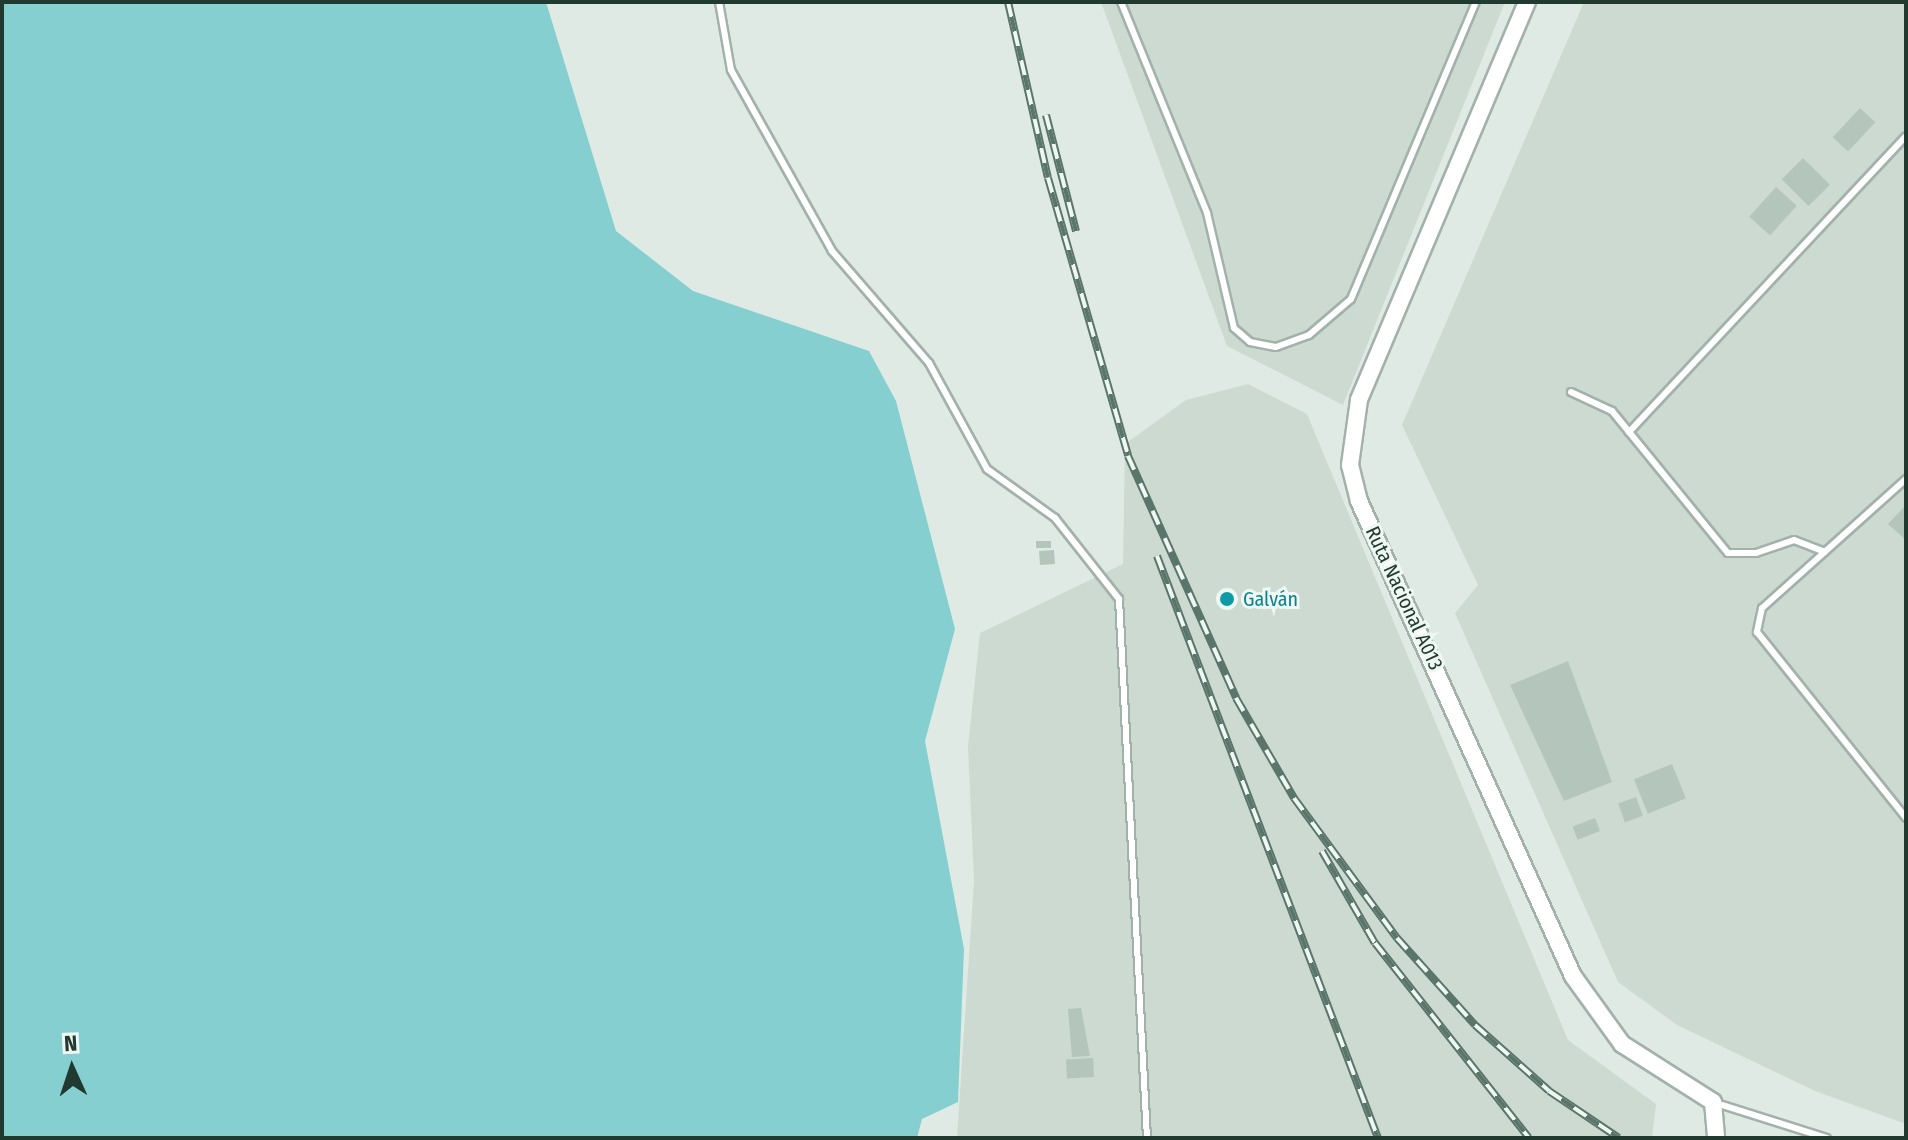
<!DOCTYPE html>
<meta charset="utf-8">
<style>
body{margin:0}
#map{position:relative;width:1908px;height:1140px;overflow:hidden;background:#dfeae4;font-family:"Fira Sans Condensed",sans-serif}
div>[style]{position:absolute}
.built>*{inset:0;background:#cddad2}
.water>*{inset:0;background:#85cfd1}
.building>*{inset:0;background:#b4c5bc;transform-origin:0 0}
.roads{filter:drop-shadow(2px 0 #a2b2aa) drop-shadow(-2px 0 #a2b2aa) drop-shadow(0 2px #a2b2aa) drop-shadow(0 -2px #a2b2aa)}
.service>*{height:6px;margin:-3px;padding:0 3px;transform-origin:3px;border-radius:3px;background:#fff}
.tertiary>*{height:16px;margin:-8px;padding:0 8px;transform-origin:8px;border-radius:8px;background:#fff}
.rail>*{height:8px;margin-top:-4px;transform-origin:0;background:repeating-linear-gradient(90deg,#eff7f2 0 15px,#5a766b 0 30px);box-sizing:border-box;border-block:2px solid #5a766b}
.dots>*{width:22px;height:22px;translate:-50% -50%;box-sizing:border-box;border:4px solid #eff7f2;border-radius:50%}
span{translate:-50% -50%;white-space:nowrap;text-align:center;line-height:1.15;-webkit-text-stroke:6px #eff7f2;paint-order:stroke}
.street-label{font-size:20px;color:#203a30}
.culture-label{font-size:20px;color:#0d838f}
.left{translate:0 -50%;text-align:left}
.frame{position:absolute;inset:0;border:4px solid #203a30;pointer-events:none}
.north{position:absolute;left:32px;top:1028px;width:80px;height:80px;-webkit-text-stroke:6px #eff7f2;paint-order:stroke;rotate:357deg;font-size:22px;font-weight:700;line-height:32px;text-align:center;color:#203a30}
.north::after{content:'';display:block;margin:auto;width:28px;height:36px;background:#203a30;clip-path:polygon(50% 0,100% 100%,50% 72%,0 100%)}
</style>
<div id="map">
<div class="built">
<i style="clip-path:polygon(1101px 2px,1505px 2px,1343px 405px,1227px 346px)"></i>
<i style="clip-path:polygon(1584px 2px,1906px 2px,1906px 1124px,1815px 1091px,1677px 1025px,1618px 982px,1455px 613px,1478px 585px,1402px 425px)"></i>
<i style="clip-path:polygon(1248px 384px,1307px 414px,1568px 1040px,1656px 1104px,1652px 1138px,957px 1138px,974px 881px,968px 746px,980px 633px,1123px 564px,1125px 444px,1186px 400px)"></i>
</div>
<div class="water">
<i style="clip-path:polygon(2px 2px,546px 2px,616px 231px,693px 291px,869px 351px,896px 401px,955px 629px,925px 741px,964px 949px,958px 1102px,922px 1119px,917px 1138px,2px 1138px)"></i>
</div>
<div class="building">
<i style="left:1860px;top:108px;width:21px;height:40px;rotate:43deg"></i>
<i style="left:1803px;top:158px;width:38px;height:30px;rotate:45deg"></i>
<i style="left:1776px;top:187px;width:28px;height:40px;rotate:42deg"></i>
<i style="clip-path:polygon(1906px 505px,1906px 540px,1888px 524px)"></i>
<i style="left:1051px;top:541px;width:7px;height:15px;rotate:90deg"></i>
<i style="left:1054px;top:550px;width:14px;height:15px;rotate:86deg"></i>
<i style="clip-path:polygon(1229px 594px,1233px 604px,1222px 609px,1217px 604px)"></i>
<i style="clip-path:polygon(1568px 661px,1612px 782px,1564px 801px,1510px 685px)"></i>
<i style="left:1672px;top:764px;width:37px;height:41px;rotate:68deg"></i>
<i style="left:1636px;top:797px;width:20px;height:19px;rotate:70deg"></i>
<i style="left:1595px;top:818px;width:14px;height:24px;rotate:69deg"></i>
<i style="clip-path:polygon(1081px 1008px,1090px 1056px,1072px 1057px,1068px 1009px)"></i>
<i style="left:1093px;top:1058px;width:19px;height:27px;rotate:87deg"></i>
</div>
<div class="roads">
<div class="service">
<i style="left:719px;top:2px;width:69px;rotate:80deg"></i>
<i style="left:731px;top:70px;width:207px;rotate:60.8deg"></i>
<i style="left:832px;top:251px;width:148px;rotate:49.1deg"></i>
<i style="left:929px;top:363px;width:121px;rotate:61.3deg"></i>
<i style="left:987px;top:469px;width:84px;rotate:35.8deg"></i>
<i style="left:1055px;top:518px;width:103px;rotate:51.7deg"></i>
<i style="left:1119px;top:599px;width:540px;rotate:87.03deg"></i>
<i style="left:1121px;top:2px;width:228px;rotate:67.8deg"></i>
<i style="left:1207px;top:213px;width:118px;rotate:76.8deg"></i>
<i style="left:1234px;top:328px;width:21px;rotate:41deg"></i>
<i style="left:1250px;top:342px;width:26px;rotate:11deg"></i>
<i style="left:1276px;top:347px;width:35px;rotate:-20deg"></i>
<i style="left:1309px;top:335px;width:55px;rotate:-40.6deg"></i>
<i style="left:1351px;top:299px;width:322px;rotate:-67.2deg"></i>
<i style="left:1571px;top:392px;width:45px;rotate:24.9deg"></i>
<i style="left:1612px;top:411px;width:183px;rotate:50.8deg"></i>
<i style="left:1728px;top:553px;width:28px"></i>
<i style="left:1756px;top:553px;width:40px;rotate:-18.9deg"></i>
<i style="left:1794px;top:540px;width:33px;rotate:21deg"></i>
<i style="left:1629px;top:432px;width:405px;rotate:-46.9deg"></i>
<i style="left:1906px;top:479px;width:193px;rotate:138.1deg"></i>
<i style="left:1762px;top:608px;width:25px;rotate:102deg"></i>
<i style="left:1757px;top:632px;width:238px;rotate:51.3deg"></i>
<i style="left:1716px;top:1103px;width:116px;rotate:17.5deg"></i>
</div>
<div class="tertiary">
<i style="left:1527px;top:2px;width:432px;rotate:112.9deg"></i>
<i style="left:1359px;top:400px;width:66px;rotate:97.9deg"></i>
<i style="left:1350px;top:465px;width:37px;rotate:76deg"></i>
<i style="left:1359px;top:501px;width:521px;rotate:65.75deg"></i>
<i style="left:1573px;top:976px;width:84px;rotate:54.2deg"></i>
<i style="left:1622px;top:1044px;width:108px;rotate:32.5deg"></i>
<i style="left:1713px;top:1102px;width:36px;rotate:85deg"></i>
</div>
</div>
<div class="rail">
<i style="left:1008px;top:2px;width:180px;rotate:77.2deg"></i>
<i style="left:1048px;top:178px;width:289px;rotate:73.9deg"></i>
<i style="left:1128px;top:456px;width:265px;rotate:65.9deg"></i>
<i style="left:1236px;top:698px;width:116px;rotate:59.9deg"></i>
<i style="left:1294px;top:798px;width:174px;rotate:53.7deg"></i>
<i style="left:1397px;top:938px;width:117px;rotate:48.1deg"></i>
<i style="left:1475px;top:1025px;width:99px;rotate:41.7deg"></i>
<i style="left:1549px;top:1091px;width:84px;rotate:33.9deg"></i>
<i style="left:1046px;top:115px;width:120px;rotate:75.5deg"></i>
<i style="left:1157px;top:556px;width:623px;rotate:69.21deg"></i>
<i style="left:1322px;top:851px;width:106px;rotate:60.1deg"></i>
<i style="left:1375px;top:943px;width:248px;rotate:51.7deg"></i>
</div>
<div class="dots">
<i style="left:1227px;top:599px;background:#0f9aa8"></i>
</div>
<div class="street-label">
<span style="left:1404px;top:598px;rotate:65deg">Ruta Nacional A013</span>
</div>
<div class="culture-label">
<span class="left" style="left:1243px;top:599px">Galván</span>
</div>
<div class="frame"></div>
<div class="north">N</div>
</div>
